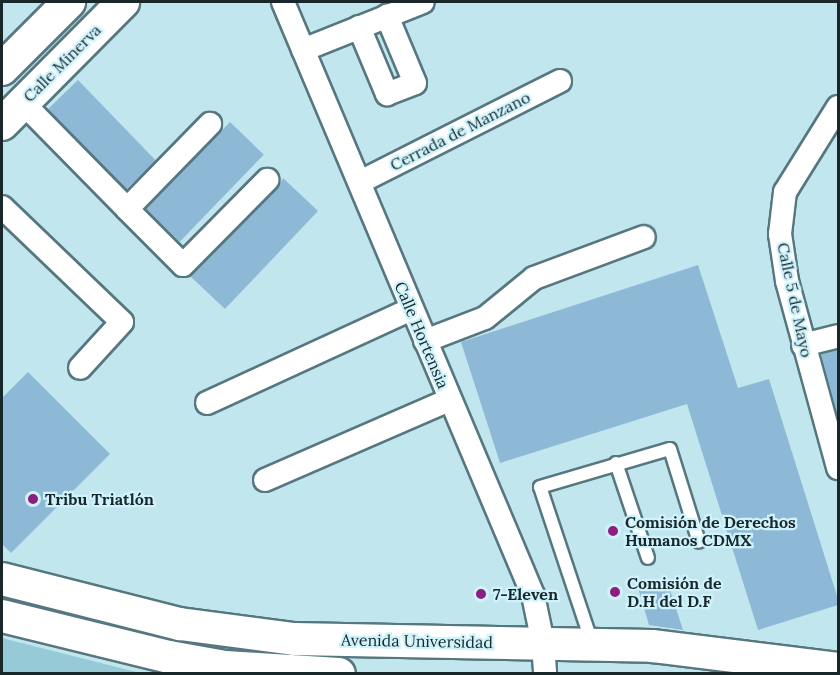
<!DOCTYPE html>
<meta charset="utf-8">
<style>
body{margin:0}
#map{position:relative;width:840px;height:675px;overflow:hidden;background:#c2e6ee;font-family:Lora,serif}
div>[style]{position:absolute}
.green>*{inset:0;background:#96cad6}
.building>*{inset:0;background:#8eb9d6;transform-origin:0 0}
.roads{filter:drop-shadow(2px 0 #56777f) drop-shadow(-2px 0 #56777f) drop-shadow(0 2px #56777f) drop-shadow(0 -2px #56777f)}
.lane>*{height:12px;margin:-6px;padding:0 6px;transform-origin:6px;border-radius:6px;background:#fff}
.street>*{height:22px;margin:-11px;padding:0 11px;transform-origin:11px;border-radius:11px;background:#fff}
.secondary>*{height:32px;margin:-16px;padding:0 16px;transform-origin:16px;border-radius:16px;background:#fff}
.dots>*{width:16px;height:16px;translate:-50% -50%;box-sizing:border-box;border:3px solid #cff3fc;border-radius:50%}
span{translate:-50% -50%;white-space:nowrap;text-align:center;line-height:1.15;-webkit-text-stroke:4.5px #cff3fc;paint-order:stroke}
.street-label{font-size:16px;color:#19272a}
.poi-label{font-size:16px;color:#19272a;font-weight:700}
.left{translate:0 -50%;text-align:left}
.frame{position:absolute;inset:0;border:3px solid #19272a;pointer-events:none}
</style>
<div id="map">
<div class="green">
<i style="clip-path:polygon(2px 638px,140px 673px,2px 673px)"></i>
</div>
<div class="building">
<i style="left:78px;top:80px;width:112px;height:42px;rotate:46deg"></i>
<i style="left:230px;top:122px;width:47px;height:121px;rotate:44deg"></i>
<i style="clip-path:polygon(283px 178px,318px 211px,225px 309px,190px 276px,277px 189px)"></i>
<i style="clip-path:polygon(698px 265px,738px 388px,769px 379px,838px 599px,838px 605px,758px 630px,687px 404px,500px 463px,461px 342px)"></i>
<i style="clip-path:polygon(838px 350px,838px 413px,837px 413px,821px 354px)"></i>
<i style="clip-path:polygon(28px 372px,110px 454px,11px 553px,2px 544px,2px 398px)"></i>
<i style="clip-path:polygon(668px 581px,671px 593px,683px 630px,649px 625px,638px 588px)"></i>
</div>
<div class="roads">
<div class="lane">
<i style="left:616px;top:463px;width:100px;rotate:71.4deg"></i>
<i style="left:592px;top:643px;width:164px;rotate:-108.4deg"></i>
<i style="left:540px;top:487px;width:135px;rotate:-16.3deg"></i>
<i style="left:670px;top:449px;width:97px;rotate:72.7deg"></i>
</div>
<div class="street">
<i style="left:283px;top:2px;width:644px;rotate:67.14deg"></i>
<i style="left:533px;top:595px;width:49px;rotate:78.2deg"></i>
<i style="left:543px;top:643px;width:31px;rotate:86deg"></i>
<i style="left:359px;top:27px;width:73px;rotate:67.3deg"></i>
<i style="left:387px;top:94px;width:30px;rotate:-21deg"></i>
<i style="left:415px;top:83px;width:73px;rotate:-112.7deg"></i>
<i style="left:303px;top:50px;width:129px;rotate:-21.8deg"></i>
<i style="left:23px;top:103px;width:148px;rotate:45.5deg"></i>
<i style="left:127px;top:209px;width:119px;rotate:-45.7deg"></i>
<i style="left:838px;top:107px;width:100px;rotate:121.9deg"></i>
<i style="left:785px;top:192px;width:42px;rotate:96.8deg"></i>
<i style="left:780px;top:234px;width:48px;rotate:81.5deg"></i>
<i style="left:787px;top:281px;width:194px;rotate:74.7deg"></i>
<i style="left:360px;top:182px;width:224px;rotate:-26.8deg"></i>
<i style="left:2px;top:207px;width:166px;rotate:43.8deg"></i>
<i style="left:122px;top:322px;width:62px;rotate:132.4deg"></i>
<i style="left:127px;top:209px;width:79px;rotate:45deg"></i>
<i style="left:183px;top:265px;width:120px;rotate:-45.3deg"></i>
<i style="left:425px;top:341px;width:64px;rotate:-21deg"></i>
<i style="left:485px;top:318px;width:63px;rotate:-39.2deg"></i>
<i style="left:534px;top:278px;width:117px;rotate:-20.4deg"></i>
<i style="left:803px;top:345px;width:36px;rotate:-14deg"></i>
<i style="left:207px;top:403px;width:225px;rotate:-24.7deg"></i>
<i style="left:265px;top:480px;width:201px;rotate:-23.5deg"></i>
</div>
<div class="secondary">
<i style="left:2px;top:69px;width:95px;rotate:-45deg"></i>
<i style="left:2px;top:124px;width:172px;rotate:-45.2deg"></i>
<i style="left:2px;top:579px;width:184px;rotate:14.2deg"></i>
<i style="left:180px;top:624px;width:115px;rotate:7.5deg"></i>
<i style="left:294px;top:639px;width:358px;rotate:1.1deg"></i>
<i style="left:652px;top:646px;width:187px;rotate:7deg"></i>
<i style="left:2px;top:616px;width:172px;rotate:13.8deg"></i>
<i style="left:169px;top:657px;width:57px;rotate:10.1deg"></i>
<i style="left:225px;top:667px;width:114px;rotate:3.5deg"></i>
</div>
</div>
<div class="dots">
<i style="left:33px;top:499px;background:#8c1d81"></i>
<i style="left:613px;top:531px;background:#8c1d81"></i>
<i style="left:615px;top:592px;background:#8c1d81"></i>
<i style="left:481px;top:594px;background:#8c1d81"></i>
</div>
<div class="street-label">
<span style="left:62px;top:63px;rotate:-45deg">Calle Minerva</span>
<span style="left:460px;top:131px;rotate:-27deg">Cerrada de Manzano</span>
<span style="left:795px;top:300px;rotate:78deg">Calle 5 de Mayo</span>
<span style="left:422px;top:335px;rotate:67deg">Calle Hortensia</span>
<span style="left:417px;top:641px;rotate:1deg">Avenida Universidad</span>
</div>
<div class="poi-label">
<span class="left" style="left:45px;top:499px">Tribu Triatlón</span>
<span class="left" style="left:625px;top:531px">Comisión de Derechos<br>Humanos CDMX</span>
<span class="left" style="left:627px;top:592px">Comisión de<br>D.H del D.F</span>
<span class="left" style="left:493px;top:594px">7-Eleven</span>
</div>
<div class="frame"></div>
</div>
